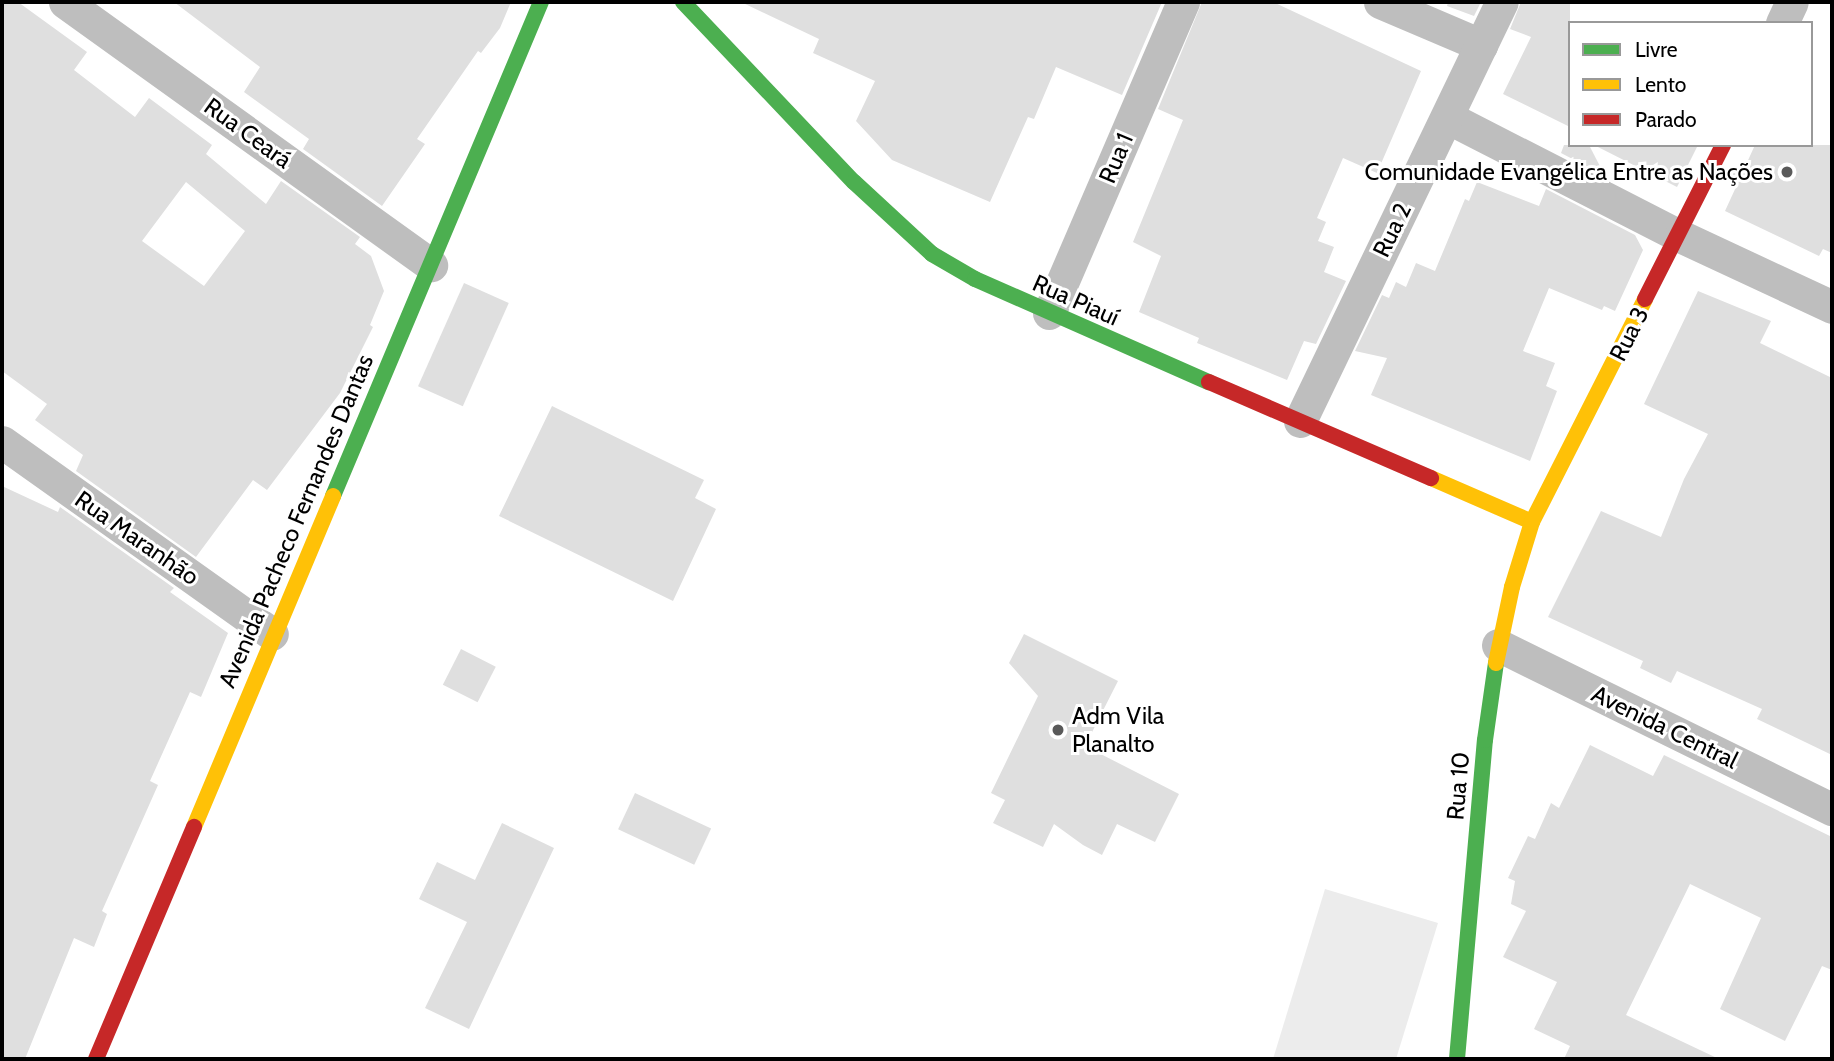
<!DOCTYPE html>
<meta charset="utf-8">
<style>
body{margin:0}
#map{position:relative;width:1834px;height:1061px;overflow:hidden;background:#fff;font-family:Cabin,sans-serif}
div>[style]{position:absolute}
.green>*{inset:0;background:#ececec}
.building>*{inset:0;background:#dfdfdf;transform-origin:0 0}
.street>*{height:33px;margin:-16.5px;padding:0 16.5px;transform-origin:16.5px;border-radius:16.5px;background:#bebebe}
.fast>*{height:16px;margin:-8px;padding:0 8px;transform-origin:8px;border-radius:8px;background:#4caf50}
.slow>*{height:16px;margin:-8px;padding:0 8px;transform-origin:8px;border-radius:8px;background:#ffc107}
.jam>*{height:16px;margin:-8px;padding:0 8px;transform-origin:8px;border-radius:8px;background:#c62828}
.dots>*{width:19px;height:19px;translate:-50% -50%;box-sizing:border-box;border:4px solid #fff;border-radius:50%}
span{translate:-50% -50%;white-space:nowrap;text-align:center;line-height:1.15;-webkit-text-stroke:6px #fff;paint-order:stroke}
.street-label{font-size:24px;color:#000}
.poi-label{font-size:24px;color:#000}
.right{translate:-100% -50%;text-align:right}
.left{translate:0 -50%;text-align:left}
.frame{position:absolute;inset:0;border:4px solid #000;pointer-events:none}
.legend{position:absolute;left:1568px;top:21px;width:245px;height:126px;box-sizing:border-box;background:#fff;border:2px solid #999;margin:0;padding:9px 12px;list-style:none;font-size:21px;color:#000}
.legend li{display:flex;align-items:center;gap:14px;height:35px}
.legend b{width:35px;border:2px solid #999}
</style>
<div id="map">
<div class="green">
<i style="clip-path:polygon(1325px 889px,1438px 923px,1396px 1059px,1273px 1059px)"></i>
</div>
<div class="building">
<i style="clip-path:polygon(evenodd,2px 2px,18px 2px,87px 52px,74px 70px,135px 117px,149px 98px,212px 145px,206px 154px,266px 204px,281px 181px,360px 237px,355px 244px,371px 256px,384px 291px,370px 325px,373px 327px,340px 393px,267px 490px,253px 480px,196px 557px,76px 471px,83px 455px,35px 420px,47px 404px,2px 371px,2px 2px,186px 182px,245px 231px,204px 286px,142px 241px,186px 182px)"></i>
<i style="clip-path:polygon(174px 2px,511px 2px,500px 28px,481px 53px,478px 51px,417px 139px,425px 144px,382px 206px,303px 149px,309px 139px,244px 92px,260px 67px)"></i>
<i style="clip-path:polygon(741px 2px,1162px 2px,1122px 95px,1056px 67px,1034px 119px,1028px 117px,990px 202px,892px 160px,856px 121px,875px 81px,813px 53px,819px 39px)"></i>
<i style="clip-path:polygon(1202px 2px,1273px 2px,1421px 71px,1377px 173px,1343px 158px,1317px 218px,1326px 222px,1318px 241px,1334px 247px,1324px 272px,1346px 281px,1316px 344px,1304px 341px,1287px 380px,1197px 343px,1199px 338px,1139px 312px,1161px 256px,1133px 242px,1183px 120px,1158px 109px)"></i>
<i style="clip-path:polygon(1448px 2px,1481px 2px,1474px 16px,1447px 6px)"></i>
<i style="clip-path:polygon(1521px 2px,1570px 2px,1570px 127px,1503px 94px,1531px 37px,1510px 29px)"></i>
<i style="clip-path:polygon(1564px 145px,1589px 145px,1605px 176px,1561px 153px)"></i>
<i style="clip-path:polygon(1594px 145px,1694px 145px,1697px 147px,1677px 187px)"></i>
<i style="clip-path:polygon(1755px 145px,1832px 145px,1832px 253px,1823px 249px,1819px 256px,1725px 211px,1742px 174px,1732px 176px,1737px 166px,1744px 169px)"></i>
<i style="clip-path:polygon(1477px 182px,1539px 206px,1546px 189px,1635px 235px,1643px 250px,1615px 311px,1604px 306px,1602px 310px,1549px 288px,1523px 351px,1555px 363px,1546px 386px,1557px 391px,1530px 461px,1371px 395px,1387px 358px,1355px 351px,1382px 295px,1389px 298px,1396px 282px,1406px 287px,1416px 263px,1435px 271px,1465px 199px,1469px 201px)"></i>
<i style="left:464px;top:283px;width:49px;height:113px;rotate:24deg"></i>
<i style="clip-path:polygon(1698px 291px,1771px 321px,1760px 343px,1832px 378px,1832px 755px,1757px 719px,1762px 709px,1677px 671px,1671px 683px,1640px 668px,1643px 661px,1548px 617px,1601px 511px,1661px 537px,1684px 479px,1708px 434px,1644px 404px)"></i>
<i style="clip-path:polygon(552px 406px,704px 480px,695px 498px,716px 509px,673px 601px,499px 516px)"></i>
<i style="clip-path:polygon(2px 486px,58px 512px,60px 507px,174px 588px,170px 592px,228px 633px,201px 697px,190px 692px,150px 781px,158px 785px,102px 911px,107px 914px,94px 947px,74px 938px,25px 1059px,2px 1059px)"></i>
<i style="clip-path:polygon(1024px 634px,1118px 681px,1085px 746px,1179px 794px,1155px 842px,1117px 824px,1102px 855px,1083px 845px,1054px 824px,1043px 847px,993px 823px,1005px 800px,991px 793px,1038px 696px,1009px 663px)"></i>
<i style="left:461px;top:649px;width:39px;height:40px;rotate:27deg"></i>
<i style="clip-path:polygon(1590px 745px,1653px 776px,1664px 755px,1832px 837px,1832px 970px,1822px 966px,1785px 1041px,1720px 1009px,1761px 918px,1690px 884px,1626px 1015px,1719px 1059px,1564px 1059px,1570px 1046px,1534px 1029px,1557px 982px,1503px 957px,1526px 911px,1511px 904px,1515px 881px,1508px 878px,1528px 836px,1535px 839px,1551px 803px,1559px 808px)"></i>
<i style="left:635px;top:793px;width:84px;height:40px;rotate:25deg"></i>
<i style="clip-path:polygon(502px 823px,554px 848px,469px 1029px,425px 1008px,467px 922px,419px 899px,437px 862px,475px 880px)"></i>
</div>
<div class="street">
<i style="left:65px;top:2px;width:451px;rotate:35.7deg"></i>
<i style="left:1380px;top:2px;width:110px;rotate:23.1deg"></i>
<i style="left:1782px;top:23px;width:23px;rotate:-65deg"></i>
<i style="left:1447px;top:117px;width:262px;rotate:27.1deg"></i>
<i style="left:1680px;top:236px;width:168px;rotate:25deg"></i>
<i style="left:1049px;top:313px;width:339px;rotate:-66.7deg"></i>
<i style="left:1300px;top:421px;width:465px;rotate:-64.3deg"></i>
<i style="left:2px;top:442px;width:331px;rotate:35.4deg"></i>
<i style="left:1498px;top:645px;width:372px;rotate:26.2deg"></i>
</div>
<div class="fast">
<i style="left:683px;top:2px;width:248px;rotate:46.5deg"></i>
<i style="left:854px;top:182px;width:106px;rotate:42.7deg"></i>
<i style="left:932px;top:254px;width:50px;rotate:30.2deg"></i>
<i style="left:975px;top:279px;width:256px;rotate:23.8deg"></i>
<i style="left:333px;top:496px;width:536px;rotate:-67.17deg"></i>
<i style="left:1457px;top:1059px;width:320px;rotate:-85deg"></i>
<i style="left:1485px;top:740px;width:78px;rotate:-81.9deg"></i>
</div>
<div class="slow">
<i style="left:1431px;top:478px;width:110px;rotate:23.5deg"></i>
<i style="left:1496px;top:663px;width:78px;rotate:-78.1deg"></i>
<i style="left:1512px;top:587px;width:68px;rotate:-72.9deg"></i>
<i style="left:1532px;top:522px;width:250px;rotate:-63.1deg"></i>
<i style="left:194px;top:827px;width:359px;rotate:-67.2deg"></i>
</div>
<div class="jam">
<i style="left:1645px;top:299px;width:173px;rotate:-63.1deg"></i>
<i style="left:1209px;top:382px;width:242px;rotate:23.4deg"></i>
<i style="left:96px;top:1059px;width:252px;rotate:-67.1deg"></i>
</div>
<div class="dots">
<i style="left:1787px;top:172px;background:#595959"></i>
<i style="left:1058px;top:730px;background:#595959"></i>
</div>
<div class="street-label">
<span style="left:248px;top:133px;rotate:36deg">Rua Ceará</span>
<span style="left:1116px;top:158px;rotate:-67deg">Rua 1</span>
<span style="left:1392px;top:230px;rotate:-64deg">Rua 2</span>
<span style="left:1076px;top:300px;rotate:24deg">Rua Piauí</span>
<span style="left:1629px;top:334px;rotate:-63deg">Rua 3</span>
<span style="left:296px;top:521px;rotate:-67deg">Avenida Pacheco Fernandes Dantas</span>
<span style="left:137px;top:538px;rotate:35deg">Rua Maranhão</span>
<span style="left:1665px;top:727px;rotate:26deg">Avenida Central</span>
<span style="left:1458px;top:786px;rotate:-85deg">Rua 10</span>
</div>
<div class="poi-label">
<span class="right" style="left:1773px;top:172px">Comunidade Evangélica Entre as Nações</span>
<span class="left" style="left:1072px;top:730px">Adm Vila<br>Planalto</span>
</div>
<div class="frame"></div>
<ul class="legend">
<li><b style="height:9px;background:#4caf50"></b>Livre</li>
<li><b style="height:9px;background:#ffc107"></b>Lento</li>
<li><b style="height:9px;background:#c62828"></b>Parado</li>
</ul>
</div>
